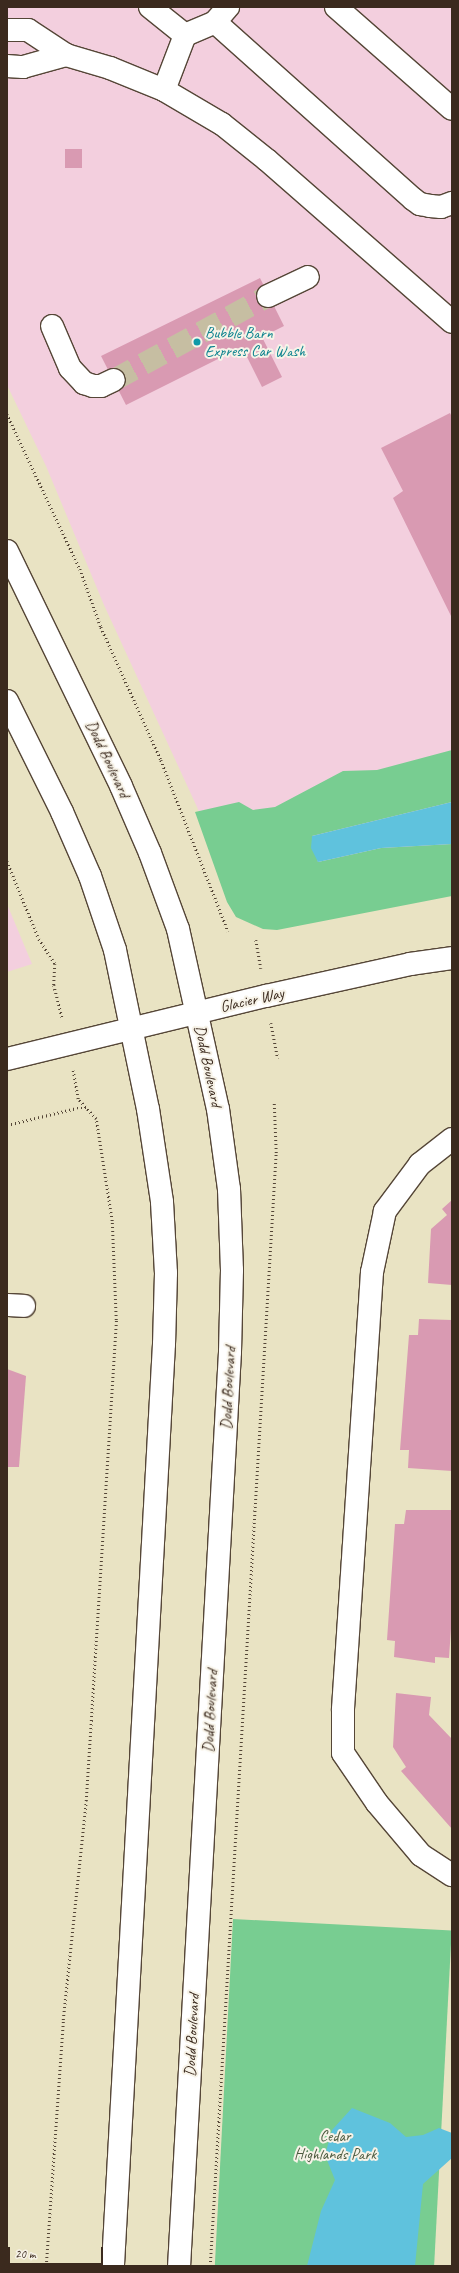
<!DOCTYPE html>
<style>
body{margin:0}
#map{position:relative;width:459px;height:2273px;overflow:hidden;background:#e9e3c3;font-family:Caveat,sans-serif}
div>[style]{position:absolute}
.built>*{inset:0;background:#f3cfde}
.green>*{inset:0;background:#78cd91;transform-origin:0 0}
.water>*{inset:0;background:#5fc2dd}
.building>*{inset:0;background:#d99ab2;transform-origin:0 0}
.minor-tunnel>*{height:22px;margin-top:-11px;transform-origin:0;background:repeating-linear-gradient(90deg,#c6bea2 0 22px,transparent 0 33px)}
.path>*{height:2.5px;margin-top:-1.25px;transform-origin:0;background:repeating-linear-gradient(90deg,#554637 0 1px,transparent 0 4px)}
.roads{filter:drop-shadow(1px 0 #554637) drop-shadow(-1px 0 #554637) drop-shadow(0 1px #554637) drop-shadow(0 -1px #554637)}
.minor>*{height:22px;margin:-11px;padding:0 11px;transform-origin:11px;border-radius:11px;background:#fff}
.dots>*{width:11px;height:11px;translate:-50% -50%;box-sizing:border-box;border:2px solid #f7f3e8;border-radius:50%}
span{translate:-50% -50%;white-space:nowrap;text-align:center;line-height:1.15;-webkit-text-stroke:4px #f7f3e8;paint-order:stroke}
.culture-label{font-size:16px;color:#0d838f}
.left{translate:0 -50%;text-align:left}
.street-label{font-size:16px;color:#3b2a1e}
.park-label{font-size:16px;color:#4d5b40}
.frame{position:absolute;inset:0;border:8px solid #3b2a1e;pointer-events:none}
.scale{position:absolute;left:8px;top:2247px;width:95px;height:18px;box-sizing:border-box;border:2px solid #3b2a1e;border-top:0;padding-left:5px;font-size:12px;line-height:14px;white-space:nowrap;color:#3b2a1e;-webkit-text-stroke:3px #f7f3e8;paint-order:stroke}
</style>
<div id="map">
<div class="built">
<i style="clip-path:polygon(7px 7px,452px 7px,452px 895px,287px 927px,236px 905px,197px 807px,104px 605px,46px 466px,7px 385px)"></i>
<i style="clip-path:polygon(7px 904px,32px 964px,7px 972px)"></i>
</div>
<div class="green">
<i style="clip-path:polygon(452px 750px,452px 802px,312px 836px,318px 862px,381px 848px,452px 844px,452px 896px,277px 930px,263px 929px,236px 917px,227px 902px,195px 812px,239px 802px,253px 810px,275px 807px,343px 771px,377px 770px)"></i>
<i style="left:233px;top:1919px;width:219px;height:348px;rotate:3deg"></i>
</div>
<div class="water">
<i style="clip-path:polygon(452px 802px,452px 844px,381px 848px,318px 862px,311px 848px,312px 836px)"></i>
<i style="clip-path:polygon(352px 2108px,390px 2123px,406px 2137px,423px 2135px,439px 2128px,452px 2133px,452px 2158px,423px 2184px,415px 2266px,307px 2266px,321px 2211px,335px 2180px,325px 2155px,332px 2130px)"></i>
</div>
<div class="building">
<i style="left:65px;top:149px;width:17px;height:19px"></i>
<i style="clip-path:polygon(260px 278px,284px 326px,262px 337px,282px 377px,262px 387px,242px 347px,126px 405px,101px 356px)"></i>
<i style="clip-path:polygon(450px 413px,452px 417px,452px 618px,393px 498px,403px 491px,381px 448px)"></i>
<i style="clip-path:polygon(452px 1200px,452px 1285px,428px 1283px,431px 1229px,447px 1215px,442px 1209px)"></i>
<i style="clip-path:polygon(419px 1319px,452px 1320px,452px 1471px,408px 1468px,409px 1450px,400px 1450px,409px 1335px,418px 1335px)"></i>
<i style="clip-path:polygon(7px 1369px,26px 1376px,19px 1467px,7px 1467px)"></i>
<i style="clip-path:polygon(406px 1510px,452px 1510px,452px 1614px,449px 1658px,435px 1657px,435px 1663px,394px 1657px,395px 1641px,387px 1640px,395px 1524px,404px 1524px)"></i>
<i style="clip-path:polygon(396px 1693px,431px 1697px,429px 1715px,452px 1739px,452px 1829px,401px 1771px,406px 1767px,393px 1747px)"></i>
</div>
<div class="minor-tunnel">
<i style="left:114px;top:380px;width:175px;rotate:-28.6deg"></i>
</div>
<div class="path">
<i style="left:7px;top:414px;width:171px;rotate:64.8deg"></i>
<i style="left:80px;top:569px;width:62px;rotate:70.1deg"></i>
<i style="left:101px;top:627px;width:146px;rotate:65.7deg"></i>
<i style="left:161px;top:760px;width:184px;rotate:68.6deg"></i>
<i style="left:7px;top:861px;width:84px;rotate:67.7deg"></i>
<i style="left:39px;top:939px;width:30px;rotate:57deg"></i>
<i style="left:55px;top:964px;width:21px;rotate:93deg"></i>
<i style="left:54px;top:985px;width:33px;rotate:76deg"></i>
<i style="left:256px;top:940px;width:29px;rotate:80deg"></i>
<i style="left:271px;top:1023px;width:36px;rotate:79deg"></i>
<i style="left:7px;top:1125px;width:72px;rotate:-13.7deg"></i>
<i style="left:77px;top:1108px;width:9px"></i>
<i style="left:46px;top:2266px;width:247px;rotate:-86deg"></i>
<i style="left:63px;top:2020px;width:220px;rotate:-84deg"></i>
<i style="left:86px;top:1801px;width:482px;rotate:-86.4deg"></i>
<i style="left:116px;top:1320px;width:99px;rotate:-92.3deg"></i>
<i style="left:112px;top:1221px;width:103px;rotate:-98.9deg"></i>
<i style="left:96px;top:1119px;width:27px;rotate:-132deg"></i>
<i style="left:78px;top:1099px;width:29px;rotate:-100deg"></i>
<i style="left:210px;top:2266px;width:1115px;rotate:-86.61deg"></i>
<i style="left:276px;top:1153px;width:50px;rotate:-92.3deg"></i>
</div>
<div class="roads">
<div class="minor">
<i style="left:150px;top:7px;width:45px;rotate:38.7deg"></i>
<i style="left:336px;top:7px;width:154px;rotate:41.3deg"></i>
<i style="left:215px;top:22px;width:266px;rotate:41.8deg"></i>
<i style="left:413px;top:199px;width:9px;rotate:36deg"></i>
<i style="left:420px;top:204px;width:10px;rotate:11deg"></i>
<i style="left:430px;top:206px;width:11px;rotate:5deg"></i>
<i style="left:441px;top:207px;width:12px;rotate:-20deg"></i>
<i style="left:7px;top:30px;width:21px"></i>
<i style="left:28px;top:30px;width:45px;rotate:33.3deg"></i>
<i style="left:66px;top:55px;width:46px;rotate:16.5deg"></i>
<i style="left:110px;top:68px;width:58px;rotate:22.2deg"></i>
<i style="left:164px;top:90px;width:67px;rotate:30.4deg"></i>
<i style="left:222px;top:124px;width:58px;rotate:38.7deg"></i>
<i style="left:267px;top:160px;width:246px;rotate:41.2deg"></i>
<i style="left:7px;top:66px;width:16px;rotate:4deg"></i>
<i style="left:23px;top:67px;width:45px;rotate:-15.6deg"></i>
<i style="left:164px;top:90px;width:59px;rotate:-69.1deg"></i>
<i style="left:185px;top:35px;width:33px;rotate:-23deg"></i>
<i style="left:215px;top:22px;width:20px;rotate:-49deg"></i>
<i style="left:268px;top:296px;width:44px;rotate:-25.4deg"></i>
<i style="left:52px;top:326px;width:46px;rotate:66.8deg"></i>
<i style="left:70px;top:368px;width:21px;rotate:47deg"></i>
<i style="left:84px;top:383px;width:9px;rotate:18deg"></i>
<i style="left:93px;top:386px;width:8px"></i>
<i style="left:101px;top:386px;width:14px;rotate:-25deg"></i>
<i style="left:7px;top:551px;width:261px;rotate:64.1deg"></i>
<i style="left:121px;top:786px;width:73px;rotate:66.6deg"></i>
<i style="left:150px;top:853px;width:81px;rotate:69.8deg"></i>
<i style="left:178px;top:929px;width:184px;rotate:77.5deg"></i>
<i style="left:218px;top:1109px;width:81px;rotate:82.2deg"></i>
<i style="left:229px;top:1189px;width:81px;rotate:87.9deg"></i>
<i style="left:232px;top:1270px;width:82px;rotate:91.4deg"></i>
<i style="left:230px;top:1352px;width:915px;rotate:93.19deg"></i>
<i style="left:7px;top:701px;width:124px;rotate:63.6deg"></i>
<i style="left:62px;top:812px;width:70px;rotate:66.4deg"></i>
<i style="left:90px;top:876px;width:78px;rotate:71.3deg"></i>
<i style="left:115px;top:950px;width:162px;rotate:78.3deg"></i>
<i style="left:148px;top:1109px;width:94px;rotate:81.4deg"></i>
<i style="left:162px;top:1202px;width:71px;rotate:86.8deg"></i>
<i style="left:166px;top:1273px;width:71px;rotate:91.6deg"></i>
<i style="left:164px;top:1344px;width:923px;rotate:93.17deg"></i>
<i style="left:7px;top:1059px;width:267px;rotate:-13.7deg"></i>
<i style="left:266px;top:996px;width:148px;rotate:-12.5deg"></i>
<i style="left:410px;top:964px;width:42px;rotate:-8.1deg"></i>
<i style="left:452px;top:1139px;width:41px;rotate:142deg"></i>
<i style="left:420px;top:1164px;width:59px;rotate:126.7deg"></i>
<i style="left:385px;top:1211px;width:62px;rotate:102deg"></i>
<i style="left:372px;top:1272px;width:439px;rotate:93.8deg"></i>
<i style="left:343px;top:1710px;width:43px;rotate:90deg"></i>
<i style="left:343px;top:1753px;width:60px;rotate:55.8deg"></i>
<i style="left:377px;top:1803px;width:68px;rotate:49.8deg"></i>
<i style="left:421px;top:1855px;width:37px;rotate:33deg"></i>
<i style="left:7px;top:1305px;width:17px;rotate:3deg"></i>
</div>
</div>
<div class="dots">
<i style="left:197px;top:342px;background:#0f9aa8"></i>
</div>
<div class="culture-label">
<span class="left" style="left:205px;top:342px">Bubble Barn<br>Express Car Wash</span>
</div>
<div class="street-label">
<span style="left:108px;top:759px;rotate:65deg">Dodd Boulevard</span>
<span style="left:252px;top:1000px;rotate:-13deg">Glacier Way</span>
<span style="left:208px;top:1066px;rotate:78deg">Dodd Boulevard</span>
<span style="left:228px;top:1388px;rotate:-87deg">Dodd Boulevard</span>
<span style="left:210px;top:1711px;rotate:-87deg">Dodd Boulevard</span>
<span style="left:192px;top:2035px;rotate:-87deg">Dodd Boulevard</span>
</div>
<div class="park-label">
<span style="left:335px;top:2145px">Cedar<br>Highlands Park</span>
</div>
<div class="frame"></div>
<div class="scale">20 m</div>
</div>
